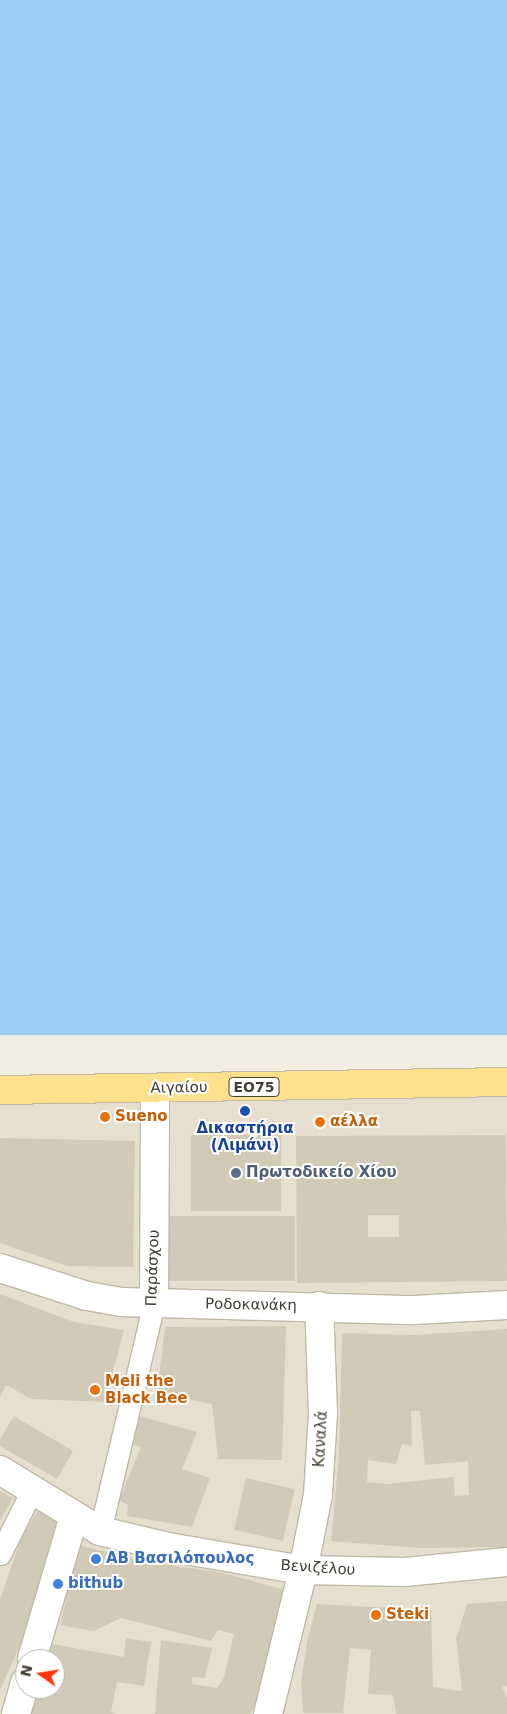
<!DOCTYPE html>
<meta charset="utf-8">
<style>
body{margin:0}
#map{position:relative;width:507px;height:1714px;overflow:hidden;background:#f1ede1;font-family:"DejaVu Sans",sans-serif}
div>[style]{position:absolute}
.residential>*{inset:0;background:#e6dfcf}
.water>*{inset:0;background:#9accf2;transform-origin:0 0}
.building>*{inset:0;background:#d3c9b7;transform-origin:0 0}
.roads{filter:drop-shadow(1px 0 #c0b8a7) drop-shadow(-1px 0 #c0b8a7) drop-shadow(0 1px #c0b8a7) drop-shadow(0 -1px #c0b8a7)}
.pedestrian>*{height:21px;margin:-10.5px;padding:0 10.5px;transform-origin:10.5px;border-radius:10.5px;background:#fff}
.minor>*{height:28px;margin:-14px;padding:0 14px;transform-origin:14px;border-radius:14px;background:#fff}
.tertiary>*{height:28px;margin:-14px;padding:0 14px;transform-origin:14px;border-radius:14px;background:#fff}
.primary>*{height:28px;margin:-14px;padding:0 14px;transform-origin:14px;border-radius:14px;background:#ffe18d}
.dots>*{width:14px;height:14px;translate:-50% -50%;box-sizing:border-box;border:2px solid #fff;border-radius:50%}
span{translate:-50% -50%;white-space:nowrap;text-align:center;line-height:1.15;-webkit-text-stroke:4px #fff;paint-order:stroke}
.shield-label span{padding:1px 4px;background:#fff;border:1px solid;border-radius:4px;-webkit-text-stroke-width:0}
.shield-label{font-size:14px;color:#433d32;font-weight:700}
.street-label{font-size:15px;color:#433d32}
.food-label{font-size:15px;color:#c56008;font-weight:700}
.left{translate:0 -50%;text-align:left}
.transit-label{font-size:15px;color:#164399;font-weight:700}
.service-label{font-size:15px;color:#4e5e75;font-weight:700}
.shop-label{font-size:15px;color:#366cbe;font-weight:700}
.north{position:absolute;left:15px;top:1649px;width:50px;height:50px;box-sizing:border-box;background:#fff;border:1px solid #b4b1ad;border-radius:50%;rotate:283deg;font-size:14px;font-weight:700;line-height:20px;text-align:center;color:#433d32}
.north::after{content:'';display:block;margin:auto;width:18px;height:22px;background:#ff350b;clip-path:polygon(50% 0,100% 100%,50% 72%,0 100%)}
</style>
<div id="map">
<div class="residential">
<i style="clip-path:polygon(evenodd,507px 1093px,507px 1714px,0 1714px,0 1098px,507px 1093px,25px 1659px,55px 1659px,55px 1689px,25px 1689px,25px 1659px)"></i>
</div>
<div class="water">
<i style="left:0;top:0;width:507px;height:1035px"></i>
</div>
<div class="building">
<i style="left:281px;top:1135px;width:76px;height:90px;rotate:90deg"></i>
<i style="clip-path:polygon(evenodd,506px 1135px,507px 1281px,297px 1283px,296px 1136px,506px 1135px,368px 1215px,399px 1215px,399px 1237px,368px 1237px,368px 1215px)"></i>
<i style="clip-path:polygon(0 1138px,135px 1141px,133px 1267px,67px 1266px,0 1243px)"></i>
<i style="left:169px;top:1216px;width:126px;height:65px"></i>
<i style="clip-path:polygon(0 1294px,74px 1322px,124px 1330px,105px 1402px,31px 1399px,6px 1385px,0 1397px)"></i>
<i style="clip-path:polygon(286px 1326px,282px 1460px,218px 1459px,212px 1404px,157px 1393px,165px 1327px)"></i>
<i style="clip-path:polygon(evenodd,507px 1329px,507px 1547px,419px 1548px,331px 1541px,339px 1455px,342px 1333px,414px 1335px,507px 1329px,411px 1411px,420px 1411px,425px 1465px,468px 1461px,469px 1495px,455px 1496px,453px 1477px,388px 1484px,367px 1482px,368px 1460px,396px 1464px,402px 1444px,412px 1446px,411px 1411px)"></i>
<i style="clip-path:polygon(14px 1416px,73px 1451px,57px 1479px,0 1446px,0 1439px)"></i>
<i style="clip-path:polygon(139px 1416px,197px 1432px,182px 1469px,210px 1478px,192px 1527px,127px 1516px,128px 1505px,119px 1500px,141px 1447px,130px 1444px)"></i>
<i style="left:246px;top:1478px;width:50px;height:53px;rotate:13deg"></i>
<i style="clip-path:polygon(0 1491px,13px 1498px,0 1521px)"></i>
<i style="clip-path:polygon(49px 1510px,60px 1527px,24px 1636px,0 1690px,0 1599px,22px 1536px,37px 1512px)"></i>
<i style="clip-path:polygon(79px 1545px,137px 1560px,223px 1573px,289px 1591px,262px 1687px,251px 1714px,155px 1714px,161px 1640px,212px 1648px,205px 1678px,192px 1677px,192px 1684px,217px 1688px,224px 1677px,234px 1634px,218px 1630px,211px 1641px,121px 1618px,94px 1631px,60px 1625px)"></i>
<i style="clip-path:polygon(507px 1601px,507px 1686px,502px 1687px,507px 1698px,507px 1714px,396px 1714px,393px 1695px,368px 1694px,371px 1650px,350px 1648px,343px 1713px,303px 1713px,301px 1682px,307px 1642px,317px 1604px,431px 1610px,433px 1687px,462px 1691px,456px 1639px,467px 1604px)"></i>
<i style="clip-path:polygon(126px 1638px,151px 1642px,144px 1686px,117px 1682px,111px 1712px,117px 1714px,30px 1714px,38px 1689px,55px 1689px,55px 1659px,47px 1659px,52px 1644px,124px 1657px)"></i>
</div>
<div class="roads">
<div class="pedestrian">
<i style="left:100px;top:1531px;width:234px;rotate:-76.7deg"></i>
<i style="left:0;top:1554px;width:74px;rotate:-63.4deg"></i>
</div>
<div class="minor">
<i style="left:154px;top:1303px;width:214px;rotate:-89.7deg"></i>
<i style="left:32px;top:1659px;width:149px;rotate:-73.6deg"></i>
<i style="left:16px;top:1714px;width:33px;rotate:-74deg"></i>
<i style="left:268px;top:1714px;width:148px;rotate:-76.3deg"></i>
<i style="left:303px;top:1570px;width:76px;rotate:-78.7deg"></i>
<i style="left:318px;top:1495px;width:82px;rotate:-86.5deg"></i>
<i style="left:323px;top:1413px;width:107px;rotate:-92.1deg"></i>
</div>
<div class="tertiary">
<i style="left:0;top:1268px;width:91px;rotate:17.8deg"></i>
<i style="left:87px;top:1296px;width:35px;rotate:10deg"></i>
<i style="left:121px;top:1302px;width:293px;rotate:1.6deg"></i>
<i style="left:414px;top:1310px;width:93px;rotate:-3.1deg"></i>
<i style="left:0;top:1470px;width:117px;rotate:31.4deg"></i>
<i style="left:100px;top:1531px;width:70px;rotate:13.2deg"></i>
<i style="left:168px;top:1547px;width:137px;rotate:9.7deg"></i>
<i style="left:303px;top:1570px;width:102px;rotate:1.1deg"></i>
<i style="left:405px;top:1572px;width:102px;rotate:-5.6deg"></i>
</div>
<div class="primary">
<i style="left:0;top:1090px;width:507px;rotate:-0.9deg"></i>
</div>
</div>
<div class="dots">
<i style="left:245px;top:1111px;background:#1a4fb4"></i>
<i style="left:105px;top:1117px;background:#e8710a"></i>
<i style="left:320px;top:1122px;background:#e8710a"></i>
<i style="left:236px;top:1173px;background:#5c6f8a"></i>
<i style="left:95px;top:1390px;background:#e8710a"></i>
<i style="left:96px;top:1559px;background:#3f7fe0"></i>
<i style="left:58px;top:1584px;background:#3f7fe0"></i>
<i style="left:376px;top:1615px;background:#e8710a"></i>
</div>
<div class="shield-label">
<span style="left:254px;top:1087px">ΕΟ75</span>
</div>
<div class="street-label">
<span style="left:179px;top:1088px;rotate:-1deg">Αιγαίου</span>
<span style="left:153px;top:1268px;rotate:-88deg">Παράσχου</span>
<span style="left:251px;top:1305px;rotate:1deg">Ροδοκανάκη</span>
<span style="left:321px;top:1439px;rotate:-87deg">Καναλά</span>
<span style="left:318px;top:1568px;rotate:4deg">Βενιζέλου</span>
</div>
<div class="food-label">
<span class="left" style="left:115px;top:1117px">Sueno</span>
<span class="left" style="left:330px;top:1122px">αέλλα</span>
<span class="left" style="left:105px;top:1390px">Meli the<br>Black Bee</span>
<span class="left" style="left:386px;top:1615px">Steki</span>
</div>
<div class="transit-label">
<span style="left:245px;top:1137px">Δικαστήρια<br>(Λιμάνι)</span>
</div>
<div class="service-label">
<span class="left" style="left:246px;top:1173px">Πρωτοδικείο Χίου</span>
</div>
<div class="shop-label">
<span class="left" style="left:106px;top:1559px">ΑΒ Βασιλόπουλος</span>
<span class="left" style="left:68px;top:1584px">bithub</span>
</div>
<div class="north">N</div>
</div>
